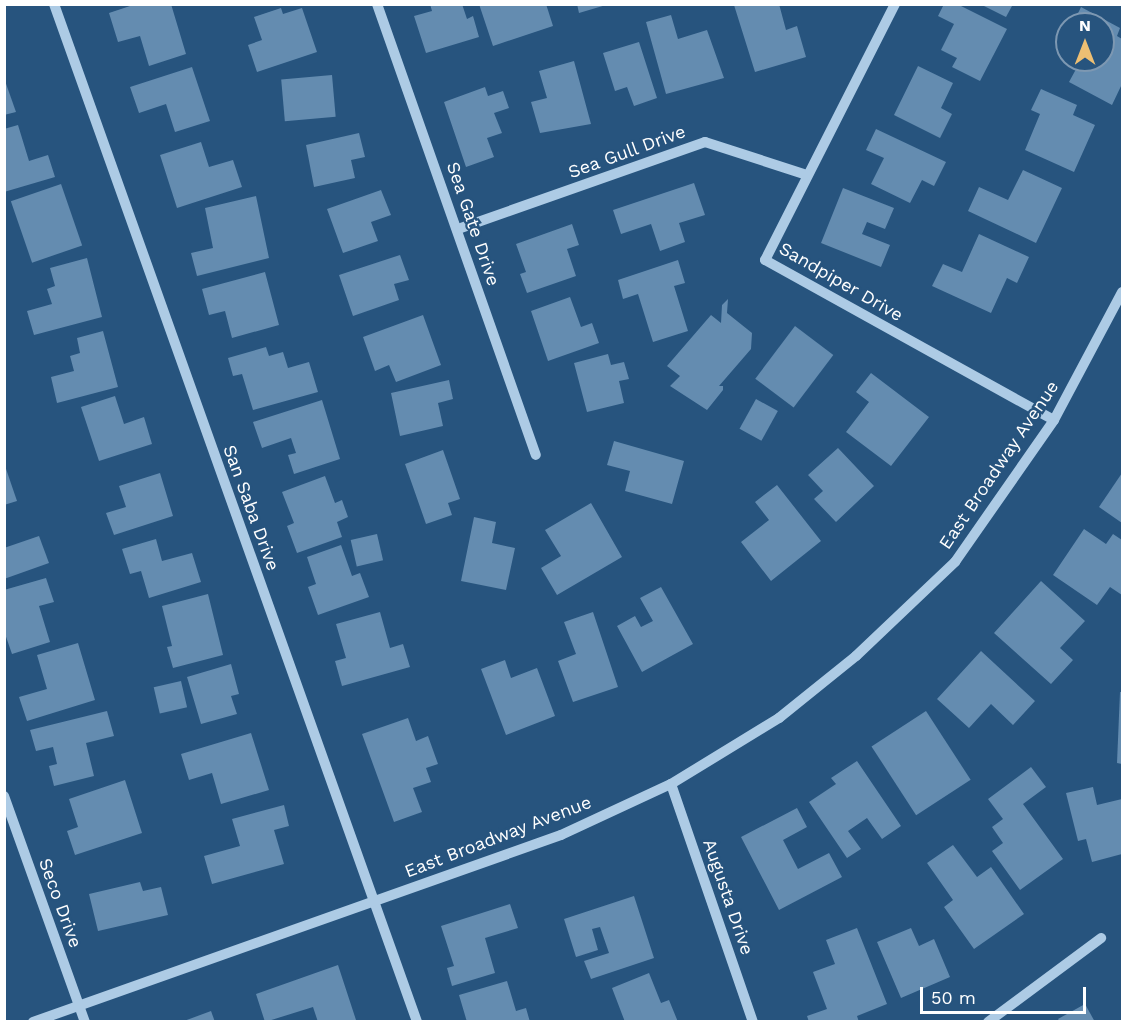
<!DOCTYPE html>
<style>
body{margin:0}
#map{position:relative;width:1127px;height:1026px;overflow:hidden;background:#27547e;font-family:"Work Sans",sans-serif}
div>[style]{position:absolute}
.building>*{inset:0;background:#648cb0;transform-origin:0 0}
.minor>*{height:10px;margin:-5px;padding:0 5px;transform-origin:5px;border-radius:5px;background:#adcbe5}
span{translate:-50% -50%;white-space:nowrap;text-align:center;line-height:1.15;-webkit-text-stroke:4.5px #27547e;paint-order:stroke}
.street-label{font-size:18px;color:#fff}
.frame{position:absolute;inset:0;border:6px solid #fff;pointer-events:none}
.north{position:absolute;left:1055px;top:12px;width:60px;height:60px;box-sizing:border-box;background:#27547e;border:2px solid #7d98b2;border-radius:50%;rotate:0deg;font-size:16px;font-weight:700;line-height:24px;text-align:center;color:#fff}
.north::after{content:'';display:block;margin:auto;width:21px;height:27px;background:#edbf73;clip-path:polygon(50% 0,100% 100%,50% 72%,0 100%)}
.scale{position:absolute;left:920px;top:987px;width:166px;height:27px;box-sizing:border-box;border:3px solid #fff;border-top:0;padding-left:8px;font-size:18px;line-height:21px;white-space:nowrap;color:#fff;-webkit-text-stroke:4px #27547e;paint-order:stroke}
</style>
<div id="map">
<div class="building">
<i style="clip-path:polygon(136px 4px,171px 4px,186px 54px,149px 66px,140px 36px,118px 42px,109px 13px)"></i>
<i style="clip-path:polygon(430px 4px,462px 4px,467px 19px,473px 16px,479px 37px,426px 53px,414px 16px,432px 11px)"></i>
<i style="clip-path:polygon(479px 4px,546px 4px,553px 26px,493px 46px)"></i>
<i style="clip-path:polygon(577px 4px,606px 4px,606px 5px,579px 13px)"></i>
<i style="clip-path:polygon(762px 4px,779px 4px,786px 30px,797px 26px,806px 57px,755px 72px,734px 5px)"></i>
<i style="clip-path:polygon(944px 4px,957px 4px,1007px 29px,980px 81px,952px 67px,957px 58px,941px 50px,954px 24px,938px 16px)"></i>
<i style="clip-path:polygon(980px 4px,1009px 4px,1012px 6px,1006px 17px)"></i>
<i style="clip-path:polygon(1081px 7px,1120px 28px,1117px 36px,1122px 39px,1122px 84px,1112px 105px,1069px 82px,1081px 60px,1103px 60px,1103px 24px,1073px 24px)"></i>
<i style="clip-path:polygon(281px 8px,283px 14px,302px 8px,317px 52px,257px 72px,248px 45px,262px 40px,254px 17px)"></i>
<i style="clip-path:polygon(671px 15px,678px 39px,707px 30px,724px 78px,666px 94px,646px 22px)"></i>
<i style="clip-path:polygon(639px 42px,657px 98px,634px 106px,627px 87px,615px 91px,603px 53px)"></i>
<i style="clip-path:polygon(574px 61px,591px 124px,540px 133px,531px 102px,547px 98px,539px 71px)"></i>
<i style="clip-path:polygon(918px 66px,953px 83px,941px 108px,952px 114px,940px 138px,894px 115px)"></i>
<i style="clip-path:polygon(192px 67px,210px 121px,175px 132px,166px 104px,139px 113px,130px 87px)"></i>
<i style="left:332px;top:75px;width:42px;height:51px;rotate:85deg"></i>
<i style="clip-path:polygon(4px 78px,16px 112px,4px 115px)"></i>
<i style="clip-path:polygon(485px 87px,488px 96px,503px 91px,509px 108px,494px 113px,502px 133px,487px 138px,494px 157px,466px 167px,444px 102px)"></i>
<i style="clip-path:polygon(1041px 89px,1077px 105px,1073px 115px,1095px 125px,1074px 172px,1025px 150px,1040px 114px,1031px 110px)"></i>
<i style="clip-path:polygon(18px 125px,29px 161px,48px 155px,55px 177px,4px 192px,4px 129px)"></i>
<i style="clip-path:polygon(876px 129px,946px 162px,934px 186px,922px 180px,910px 203px,871px 184px,884px 158px,866px 150px)"></i>
<i style="clip-path:polygon(359px 133px,365px 157px,351px 160px,355px 178px,314px 187px,306px 145px)"></i>
<i style="clip-path:polygon(201px 142px,209px 167px,233px 160px,242px 187px,177px 208px,160px 155px)"></i>
<i style="clip-path:polygon(1023px 170px,1062px 188px,1036px 243px,968px 211px,979px 187px,1008px 200px)"></i>
<i style="clip-path:polygon(694px 183px,705px 215px,679px 223px,685px 242px,660px 251px,651px 224px,621px 234px,613px 210px)"></i>
<i style="left:61px;top:184px;width:65px;height:53px;rotate:71deg"></i>
<i style="clip-path:polygon(843px 188px,894px 208px,885px 229px,867px 222px,862px 234px,890px 245px,881px 267px,821px 243px)"></i>
<i style="clip-path:polygon(381px 190px,391px 215px,371px 222px,378px 241px,343px 253px,327px 209px)"></i>
<i style="clip-path:polygon(256px 196px,269px 258px,197px 276px,191px 253px,213px 248px,205px 208px)"></i>
<i style="clip-path:polygon(572px 224px,579px 245px,567px 249px,576px 276px,527px 293px,520px 274px,526px 272px,516px 244px)"></i>
<i style="clip-path:polygon(979px 234px,1029px 257px,1017px 283px,1007px 278px,991px 313px,932px 286px,943px 264px,962px 272px)"></i>
<i style="clip-path:polygon(400px 255px,409px 280px,394px 284px,399px 300px,353px 316px,339px 275px)"></i>
<i style="clip-path:polygon(87px 258px,102px 317px,34px 335px,27px 311px,52px 304px,47px 289px,55px 286px,50px 268px)"></i>
<i style="clip-path:polygon(678px 260px,685px 283px,674px 286px,688px 331px,653px 342px,638px 294px,623px 299px,618px 280px)"></i>
<i style="clip-path:polygon(265px 272px,279px 325px,232px 338px,225px 311px,209px 315px,202px 289px)"></i>
<i style="clip-path:polygon(570px 297px,581px 327px,592px 323px,599px 343px,548px 361px,531px 311px)"></i>
<i style="clip-path:polygon(728px 299px,727px 313px,752px 333px,751px 349px,719px 386px,723px 386px,723px 390px,707px 410px,670px 386px,680px 376px,667px 366px,711px 315px,721px 323px,722px 305px)"></i>
<i style="clip-path:polygon(423px 315px,441px 365px,396px 382px,389px 365px,375px 371px,363px 337px)"></i>
<i style="left:795px;top:326px;width:48px;height:66px;rotate:37deg"></i>
<i style="clip-path:polygon(103px 331px,118px 387px,57px 403px,51px 377px,74px 371px,70px 356px,80px 353px,77px 338px)"></i>
<i style="clip-path:polygon(266px 347px,269px 356px,283px 352px,288px 368px,309px 362px,318px 392px,253px 410px,242px 374px,233px 376px,228px 358px)"></i>
<i style="clip-path:polygon(608px 354px,611px 365px,624px 362px,629px 379px,619px 381px,624px 403px,587px 412px,574px 363px)"></i>
<i style="clip-path:polygon(871px 373px,929px 417px,891px 466px,846px 432px,869px 402px,856px 392px)"></i>
<i style="clip-path:polygon(449px 380px,453px 399px,438px 403px,443px 426px,400px 436px,391px 393px)"></i>
<i style="clip-path:polygon(115px 396px,124px 424px,144px 417px,152px 444px,99px 461px,81px 407px)"></i>
<i style="left:756px;top:399px;width:25px;height:34px;rotate:29deg"></i>
<i style="clip-path:polygon(322px 400px,340px 459px,294px 474px,288px 455px,296px 453px,291px 438px,262px 448px,253px 422px)"></i>
<i style="clip-path:polygon(614px 441px,684px 461px,672px 504px,625px 491px,630px 471px,607px 465px)"></i>
<i style="clip-path:polygon(838px 448px,874px 486px,836px 522px,814px 499px,823px 491px,808px 475px)"></i>
<i style="clip-path:polygon(443px 450px,460px 499px,448px 503px,452px 515px,426px 524px,405px 464px)"></i>
<i style="clip-path:polygon(4px 463px,17px 501px,4px 505px)"></i>
<i style="clip-path:polygon(160px 473px,173px 516px,114px 535px,106px 513px,126px 507px,119px 486px)"></i>
<i style="clip-path:polygon(1122px 473px,1122px 523px,1099px 507px)"></i>
<i style="clip-path:polygon(325px 476px,335px 503px,342px 500px,348px 517px,337px 522px,342px 537px,297px 553px,287px 526px,294px 523px,282px 492px)"></i>
<i style="clip-path:polygon(777px 485px,821px 541px,771px 581px,741px 542px,769px 520px,755px 502px)"></i>
<i style="clip-path:polygon(591px 503px,622px 557px,557px 595px,541px 568px,561px 556px,545px 530px)"></i>
<i style="clip-path:polygon(474px 517px,496px 522px,492px 543px,515px 548px,506px 590px,461px 581px)"></i>
<i style="clip-path:polygon(1084px 529px,1106px 544px,1113px 534px,1122px 540px,1122px 595px,1110px 587px,1097px 605px,1053px 575px)"></i>
<i style="left:377px;top:534px;width:27px;height:27px;rotate:77deg"></i>
<i style="clip-path:polygon(39px 536px,49px 563px,4px 579px,4px 548px)"></i>
<i style="clip-path:polygon(156px 539px,162px 561px,192px 553px,201px 582px,149px 598px,141px 571px,130px 574px,122px 549px)"></i>
<i style="clip-path:polygon(341px 545px,352px 576px,360px 573px,369px 597px,318px 615px,308px 587px,316px 584px,307px 557px)"></i>
<i style="clip-path:polygon(46px 578px,54px 602px,39px 606px,50px 642px,12px 654px,4px 631px,4px 590px)"></i>
<i style="clip-path:polygon(1041px 581px,1085px 621px,1060px 648px,1073px 660px,1051px 684px,994px 633px)"></i>
<i style="clip-path:polygon(661px 587px,693px 644px,642px 672px,617px 626px,635px 616px,641px 627px,653px 621px,640px 598px)"></i>
<i style="clip-path:polygon(208px 594px,223px 655px,173px 668px,167px 647px,172px 646px,162px 606px)"></i>
<i style="clip-path:polygon(380px 612px,390px 648px,403px 644px,410px 667px,342px 686px,335px 661px,346px 658px,336px 624px)"></i>
<i style="clip-path:polygon(593px 612px,618px 687px,573px 702px,558px 661px,576px 654px,564px 622px)"></i>
<i style="clip-path:polygon(78px 643px,95px 700px,27px 721px,19px 697px,47px 689px,37px 655px)"></i>
<i style="clip-path:polygon(981px 651px,1035px 701px,1013px 725px,991px 704px,969px 728px,937px 699px)"></i>
<i style="clip-path:polygon(505px 660px,511px 678px,537px 668px,555px 716px,506px 735px,481px 669px)"></i>
<i style="clip-path:polygon(231px 664px,239px 694px,231px 696px,237px 714px,201px 724px,187px 677px)"></i>
<i style="left:181px;top:681px;width:27px;height:28px;rotate:77deg"></i>
<i style="clip-path:polygon(1120px 692px,1122px 692px,1122px 764px,1117px 763px)"></i>
<i style="clip-path:polygon(107px 711px,114px 736px,86px 743px,94px 776px,54px 786px,49px 766px,57px 764px,53px 747px,36px 751px,30px 730px)"></i>
<i style="left:926px;top:711px;width:82px;height:65px;rotate:57deg"></i>
<i style="clip-path:polygon(408px 718px,416px 741px,428px 736px,438px 764px,426px 768px,431px 782px,413px 788px,422px 812px,394px 822px,362px 734px)"></i>
<i style="clip-path:polygon(251px 733px,269px 790px,221px 804px,212px 773px,189px 780px,181px 754px)"></i>
<i style="clip-path:polygon(857px 761px,901px 826px,882px 839px,867px 818px,848px 831px,861px 849px,847px 858px,809px 802px,836px 784px,831px 778px)"></i>
<i style="clip-path:polygon(1031px 767px,1046px 787px,1023px 804px,1063px 859px,1020px 890px,992px 851px,1003px 843px,992px 827px,1003px 819px,988px 799px)"></i>
<i style="clip-path:polygon(125px 780px,142px 833px,75px 855px,67px 831px,78px 827px,69px 799px)"></i>
<i style="clip-path:polygon(1093px 787px,1097px 805px,1122px 799px,1122px 854px,1092px 862px,1086px 839px,1078px 841px,1066px 793px)"></i>
<i style="clip-path:polygon(284px 805px,289px 826px,274px 830px,284px 864px,212px 884px,204px 856px,240px 846px,232px 819px)"></i>
<i style="clip-path:polygon(797px 808px,807px 827px,783px 840px,798px 869px,829px 853px,842px 877px,779px 910px,741px 837px)"></i>
<i style="clip-path:polygon(953px 845px,977px 877px,991px 867px,1024px 914px,974px 949px,944px 907px,953px 900px,927px 863px)"></i>
<i style="clip-path:polygon(140px 882px,143px 891px,161px 887px,168px 915px,98px 931px,89px 894px)"></i>
<i style="clip-path:polygon(634px 896px,654px 958px,591px 979px,584px 961px,609px 953px,600px 927px,592px 929px,598px 950px,576px 957px,564px 919px)"></i>
<i style="clip-path:polygon(510px 904px,518px 928px,485px 938px,495px 973px,452px 986px,447px 968px,454px 966px,441px 926px)"></i>
<i style="clip-path:polygon(857px 928px,887px 1004px,857px 1016px,859px 1022px,809px 1022px,807px 1016px,827px 1009px,813px 972px,835px 964px,826px 940px)"></i>
<i style="clip-path:polygon(911px 928px,919px 946px,934px 939px,950px 977px,901px 998px,877px 942px)"></i>
<i style="clip-path:polygon(338px 965px,356px 1020px,318px 1022px,313px 1007px,265px 1022px,256px 994px)"></i>
<i style="clip-path:polygon(649px 973px,661px 1003px,669px 1000px,678px 1022px,625px 1022px,612px 988px)"></i>
<i style="clip-path:polygon(507px 981px,516px 1011px,526px 1008px,530px 1022px,467px 1022px,459px 995px)"></i>
<i style="clip-path:polygon(1085px 1004px,1095px 1022px,1060px 1022px,1058px 1019px)"></i>
<i style="clip-path:polygon(211px 1011px,215px 1022px,184px 1022px,184px 1021px)"></i>
</div>
<div class="minor">
<i style="left:54px;top:4px;width:1081px;rotate:70.37deg"></i>
<i style="left:377px;top:4px;width:478px;rotate:70.6deg"></i>
<i style="left:895px;top:4px;width:287px;rotate:116.9deg"></i>
<i style="left:765px;top:260px;width:330px;rotate:29deg"></i>
<i style="left:458px;top:229px;width:262px;rotate:-19.4deg"></i>
<i style="left:705px;top:142px;width:107px;rotate:17.9deg"></i>
<i style="left:671px;top:784px;width:252px;rotate:71deg"></i>
<i style="left:4px;top:796px;width:240px;rotate:70.3deg"></i>
<i style="left:33px;top:1022px;width:560px;rotate:-19.5deg"></i>
<i style="left:561px;top:835px;width:121px;rotate:-24.9deg"></i>
<i style="left:671px;top:784px;width:127px;rotate:-31.4deg"></i>
<i style="left:779px;top:718px;width:99px;rotate:-38.8deg"></i>
<i style="left:856px;top:656px;width:137px;rotate:-43.5deg"></i>
<i style="left:955px;top:562px;width:173px;rotate:-55.1deg"></i>
<i style="left:1054px;top:420px;width:145px;rotate:-62deg"></i>
<i style="left:988px;top:1022px;width:141px;rotate:-36.6deg"></i>
</div>
<div class="street-label">
<span style="left:627px;top:152px;rotate:-20deg">Sea Gull Drive</span>
<span style="left:473px;top:224px;rotate:71deg">Sea Gate Drive</span>
<span style="left:841px;top:282px;rotate:30deg">Sandpiper Drive</span>
<span style="left:999px;top:465px;rotate:-56deg">East Broadway Avenue</span>
<span style="left:251px;top:508px;rotate:70deg">San Saba Drive</span>
<span style="left:498px;top:837px;rotate:-21deg">East Broadway Avenue</span>
<span style="left:728px;top:897px;rotate:71deg">Augusta Drive</span>
<span style="left:60px;top:903px;rotate:70deg">Seco Drive</span>
</div>
<div class="frame"></div>
<div class="north">N</div>
<div class="scale">50 m</div>
</div>
